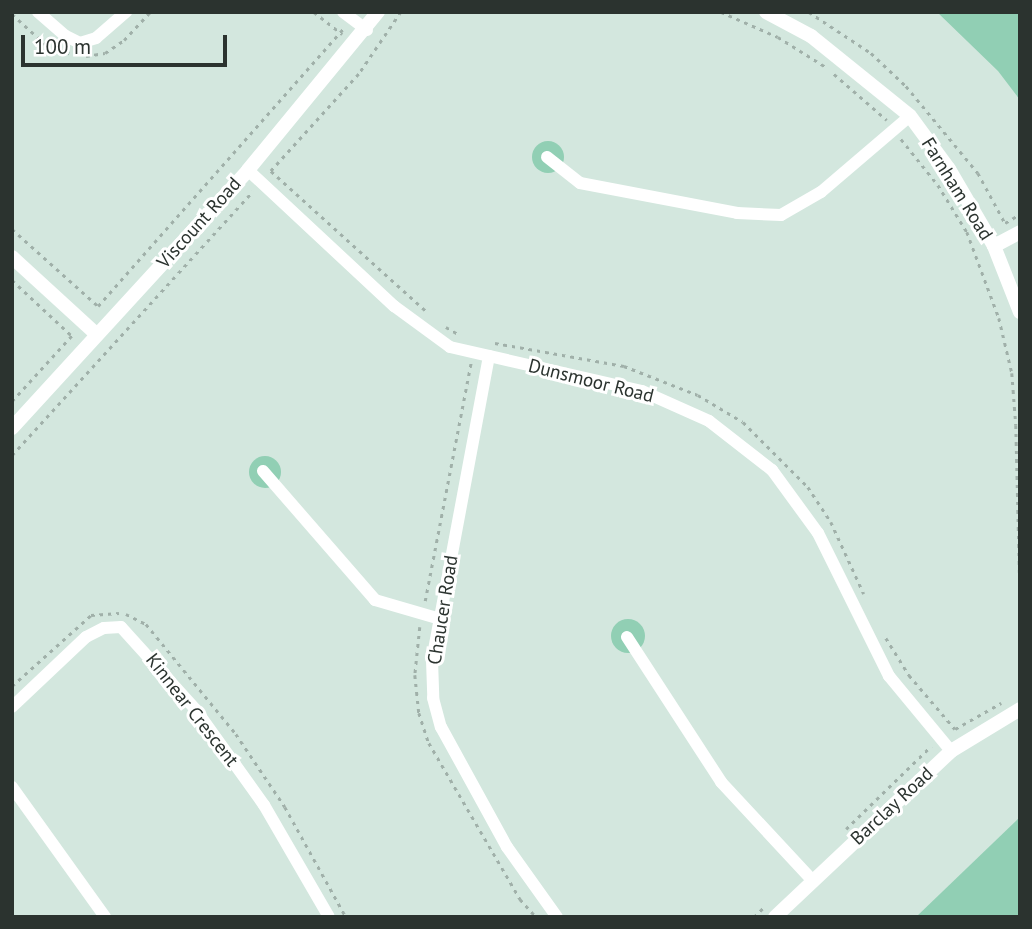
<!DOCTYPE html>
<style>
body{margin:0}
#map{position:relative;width:1032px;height:929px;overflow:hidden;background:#d3e7de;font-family:"PT Sans",sans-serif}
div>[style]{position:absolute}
.green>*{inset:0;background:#91cfb4}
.round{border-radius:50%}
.path>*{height:2.5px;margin-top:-1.25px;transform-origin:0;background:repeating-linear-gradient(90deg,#a0b0a9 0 3.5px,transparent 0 8.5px)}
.minor>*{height:12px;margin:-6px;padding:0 6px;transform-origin:6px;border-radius:6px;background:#fff}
.tertiary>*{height:14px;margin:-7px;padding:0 7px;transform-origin:7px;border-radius:7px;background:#fff}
span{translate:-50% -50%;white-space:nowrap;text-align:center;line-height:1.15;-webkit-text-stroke:6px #fff;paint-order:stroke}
.street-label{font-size:19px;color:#2b332f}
.frame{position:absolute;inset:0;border:14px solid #2b332f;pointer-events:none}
.scale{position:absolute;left:21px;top:35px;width:206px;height:32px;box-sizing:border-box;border:4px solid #2b332f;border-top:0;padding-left:9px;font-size:21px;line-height:24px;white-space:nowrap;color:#2b332f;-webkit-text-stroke:5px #fff;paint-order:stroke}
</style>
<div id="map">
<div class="green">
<i style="clip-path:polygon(937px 12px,1020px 12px,1020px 100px,998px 71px)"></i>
<i class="round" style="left:532px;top:141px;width:32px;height:32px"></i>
<i class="round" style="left:249px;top:456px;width:32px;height:32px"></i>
<i class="round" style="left:611px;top:619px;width:34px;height:34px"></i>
<i style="clip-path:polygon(1020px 817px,1020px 917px,916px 917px)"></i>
</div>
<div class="path">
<i style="left:314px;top:12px;width:36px;rotate:38deg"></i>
<i style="left:401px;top:12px;width:75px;rotate:124.1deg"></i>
<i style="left:359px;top:74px;width:131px;rotate:132.2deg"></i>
<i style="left:271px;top:171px;width:210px;rotate:42.1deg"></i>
<i style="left:721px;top:12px;width:62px;rotate:23.7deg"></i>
<i style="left:778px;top:37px;width:57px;rotate:32deg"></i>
<i style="left:809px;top:12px;width:74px;rotate:33.5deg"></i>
<i style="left:871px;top:53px;width:48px;rotate:43.3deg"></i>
<i style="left:906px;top:86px;width:113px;rotate:50.4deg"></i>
<i style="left:978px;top:173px;width:57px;rotate:61.6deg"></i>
<i style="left:1005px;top:223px;width:17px;rotate:-31deg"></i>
<i style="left:12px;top:14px;width:45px;rotate:42.3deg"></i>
<i style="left:45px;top:44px;width:26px;rotate:21deg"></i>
<i style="left:86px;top:56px;width:19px;rotate:-9deg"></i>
<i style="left:105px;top:53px;width:23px;rotate:-34deg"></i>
<i style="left:124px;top:40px;width:38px;rotate:-47deg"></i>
<i style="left:834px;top:74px;width:70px;rotate:41deg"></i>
<i style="left:901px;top:139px;width:59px;rotate:51.2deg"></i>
<i style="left:938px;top:185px;width:55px;rotate:58.3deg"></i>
<i style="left:967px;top:232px;width:92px;rotate:69.6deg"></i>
<i style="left:999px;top:318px;width:57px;rotate:76.7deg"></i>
<i style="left:1012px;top:373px;width:52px;rotate:85.6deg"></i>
<i style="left:1016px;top:425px;width:168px;rotate:88.6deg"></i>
<i style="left:12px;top:229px;width:115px;rotate:41.8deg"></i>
<i style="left:98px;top:306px;width:371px;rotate:-48.5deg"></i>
<i style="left:12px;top:280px;width:82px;rotate:43deg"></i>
<i style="left:446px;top:327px;width:14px;rotate:30deg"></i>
<i style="left:495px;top:343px;width:131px;rotate:10.1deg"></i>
<i style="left:624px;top:366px;width:79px;rotate:21.4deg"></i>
<i style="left:698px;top:395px;width:52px;rotate:31deg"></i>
<i style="left:743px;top:422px;width:92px;rotate:45deg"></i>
<i style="left:808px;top:487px;width:42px;rotate:56.7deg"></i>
<i style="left:831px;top:522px;width:79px;rotate:65.4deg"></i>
<i style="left:12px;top:401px;width:92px;rotate:-47.6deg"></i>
<i style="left:12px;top:455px;width:357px;rotate:-47.6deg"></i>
<i style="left:425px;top:601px;width:242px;rotate:-79.1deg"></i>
<i style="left:126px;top:614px;width:22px;rotate:27deg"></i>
<i style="left:146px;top:624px;width:142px;rotate:50.7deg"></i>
<i style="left:236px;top:734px;width:88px;rotate:56.1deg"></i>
<i style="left:285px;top:807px;width:126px;rotate:61deg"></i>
<i style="left:420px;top:627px;width:48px;rotate:95.9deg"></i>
<i style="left:415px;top:675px;width:38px;rotate:84deg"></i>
<i style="left:419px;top:713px;width:32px;rotate:72deg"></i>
<i style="left:429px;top:743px;width:181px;rotate:59.7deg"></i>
<i style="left:520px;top:899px;width:24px;rotate:48deg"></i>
<i style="left:886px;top:638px;width:44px;rotate:58.1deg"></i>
<i style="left:909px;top:675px;width:71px;rotate:49.6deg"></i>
<i style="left:955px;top:729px;width:53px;rotate:-29.5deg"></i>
<i style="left:12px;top:686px;width:106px;rotate:-41.9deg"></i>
<i style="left:91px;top:615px;width:28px;rotate:-4deg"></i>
<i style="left:846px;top:829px;width:119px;rotate:-44.3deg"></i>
<i style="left:754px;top:917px;width:16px;rotate:-45deg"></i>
</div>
<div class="minor">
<i style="left:38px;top:12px;width:35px;rotate:41deg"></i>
<i style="left:64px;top:35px;width:18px;rotate:27deg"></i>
<i style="left:80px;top:43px;width:17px;rotate:-17deg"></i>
<i style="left:96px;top:38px;width:40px;rotate:-41deg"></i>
<i style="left:343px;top:12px;width:30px;rotate:37deg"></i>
<i style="left:547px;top:157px;width:42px;rotate:38.2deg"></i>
<i style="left:580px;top:183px;width:160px;rotate:10.8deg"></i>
<i style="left:737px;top:213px;width:44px;rotate:2.6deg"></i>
<i style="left:781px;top:215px;width:46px;rotate:-29.9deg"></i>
<i style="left:821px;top:192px;width:117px;rotate:-40.5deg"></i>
<i style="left:248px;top:170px;width:200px;rotate:43deg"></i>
<i style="left:394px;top:306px;width:69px;rotate:36.2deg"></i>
<i style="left:450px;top:347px;width:197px;rotate:12.9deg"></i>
<i style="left:642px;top:391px;width:73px;rotate:24.1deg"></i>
<i style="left:709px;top:421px;width:80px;rotate:37.9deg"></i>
<i style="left:772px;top:470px;width:78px;rotate:53.9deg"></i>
<i style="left:818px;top:533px;width:160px;rotate:63.6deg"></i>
<i style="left:889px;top:676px;width:97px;rotate:50.4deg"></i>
<i style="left:489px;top:356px;width:309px;rotate:100.6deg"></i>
<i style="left:432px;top:660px;width:38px;rotate:88deg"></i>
<i style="left:433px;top:698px;width:30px;rotate:75deg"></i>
<i style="left:441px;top:727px;width:137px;rotate:61.2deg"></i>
<i style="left:507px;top:847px;width:86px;rotate:54.5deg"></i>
<i style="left:263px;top:471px;width:171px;rotate:49deg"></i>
<i style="left:375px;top:600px;width:68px;rotate:16.3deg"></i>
<i style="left:627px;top:637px;width:173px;rotate:57deg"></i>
<i style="left:721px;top:782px;width:135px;rotate:47.1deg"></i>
<i style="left:12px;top:707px;width:102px;rotate:-43.4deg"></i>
<i style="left:86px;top:637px;width:20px;rotate:-27deg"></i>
<i style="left:104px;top:628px;width:17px;rotate:-3deg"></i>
<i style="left:121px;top:627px;width:112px;rotate:47.9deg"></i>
<i style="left:196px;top:710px;width:117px;rotate:54.4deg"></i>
<i style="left:264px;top:805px;width:129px;rotate:59.9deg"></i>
<i style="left:12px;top:787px;width:160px;rotate:54.4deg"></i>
</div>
<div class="tertiary">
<i style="left:766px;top:12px;width:51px;rotate:28.1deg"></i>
<i style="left:811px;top:36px;width:127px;rotate:38.9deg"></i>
<i style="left:910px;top:116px;width:66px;rotate:53.7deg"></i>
<i style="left:949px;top:169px;width:89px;rotate:59.7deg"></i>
<i style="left:994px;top:246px;width:71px;rotate:68.5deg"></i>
<i style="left:994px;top:246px;width:30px;rotate:-28deg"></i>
<i style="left:12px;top:257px;width:115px;rotate:42.5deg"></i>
<i style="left:12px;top:428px;width:350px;rotate:-47.5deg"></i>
<i style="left:248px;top:170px;width:205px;rotate:-50.6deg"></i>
<i style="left:775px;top:917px;width:242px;rotate:-43.3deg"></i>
<i style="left:951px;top:751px;width:81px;rotate:-31.3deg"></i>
</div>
<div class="street-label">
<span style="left:957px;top:189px;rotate:58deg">Farnham Road</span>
<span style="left:199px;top:223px;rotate:-48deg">Viscount Road</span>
<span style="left:591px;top:381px;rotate:14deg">Dunsmoor Road</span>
<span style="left:443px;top:610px;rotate:-81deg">Chaucer Road</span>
<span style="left:192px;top:710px;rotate:52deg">Kinnear Crescent</span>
<span style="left:892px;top:806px;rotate:-43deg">Barclay Road</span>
</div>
<div class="frame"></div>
<div class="scale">100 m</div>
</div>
